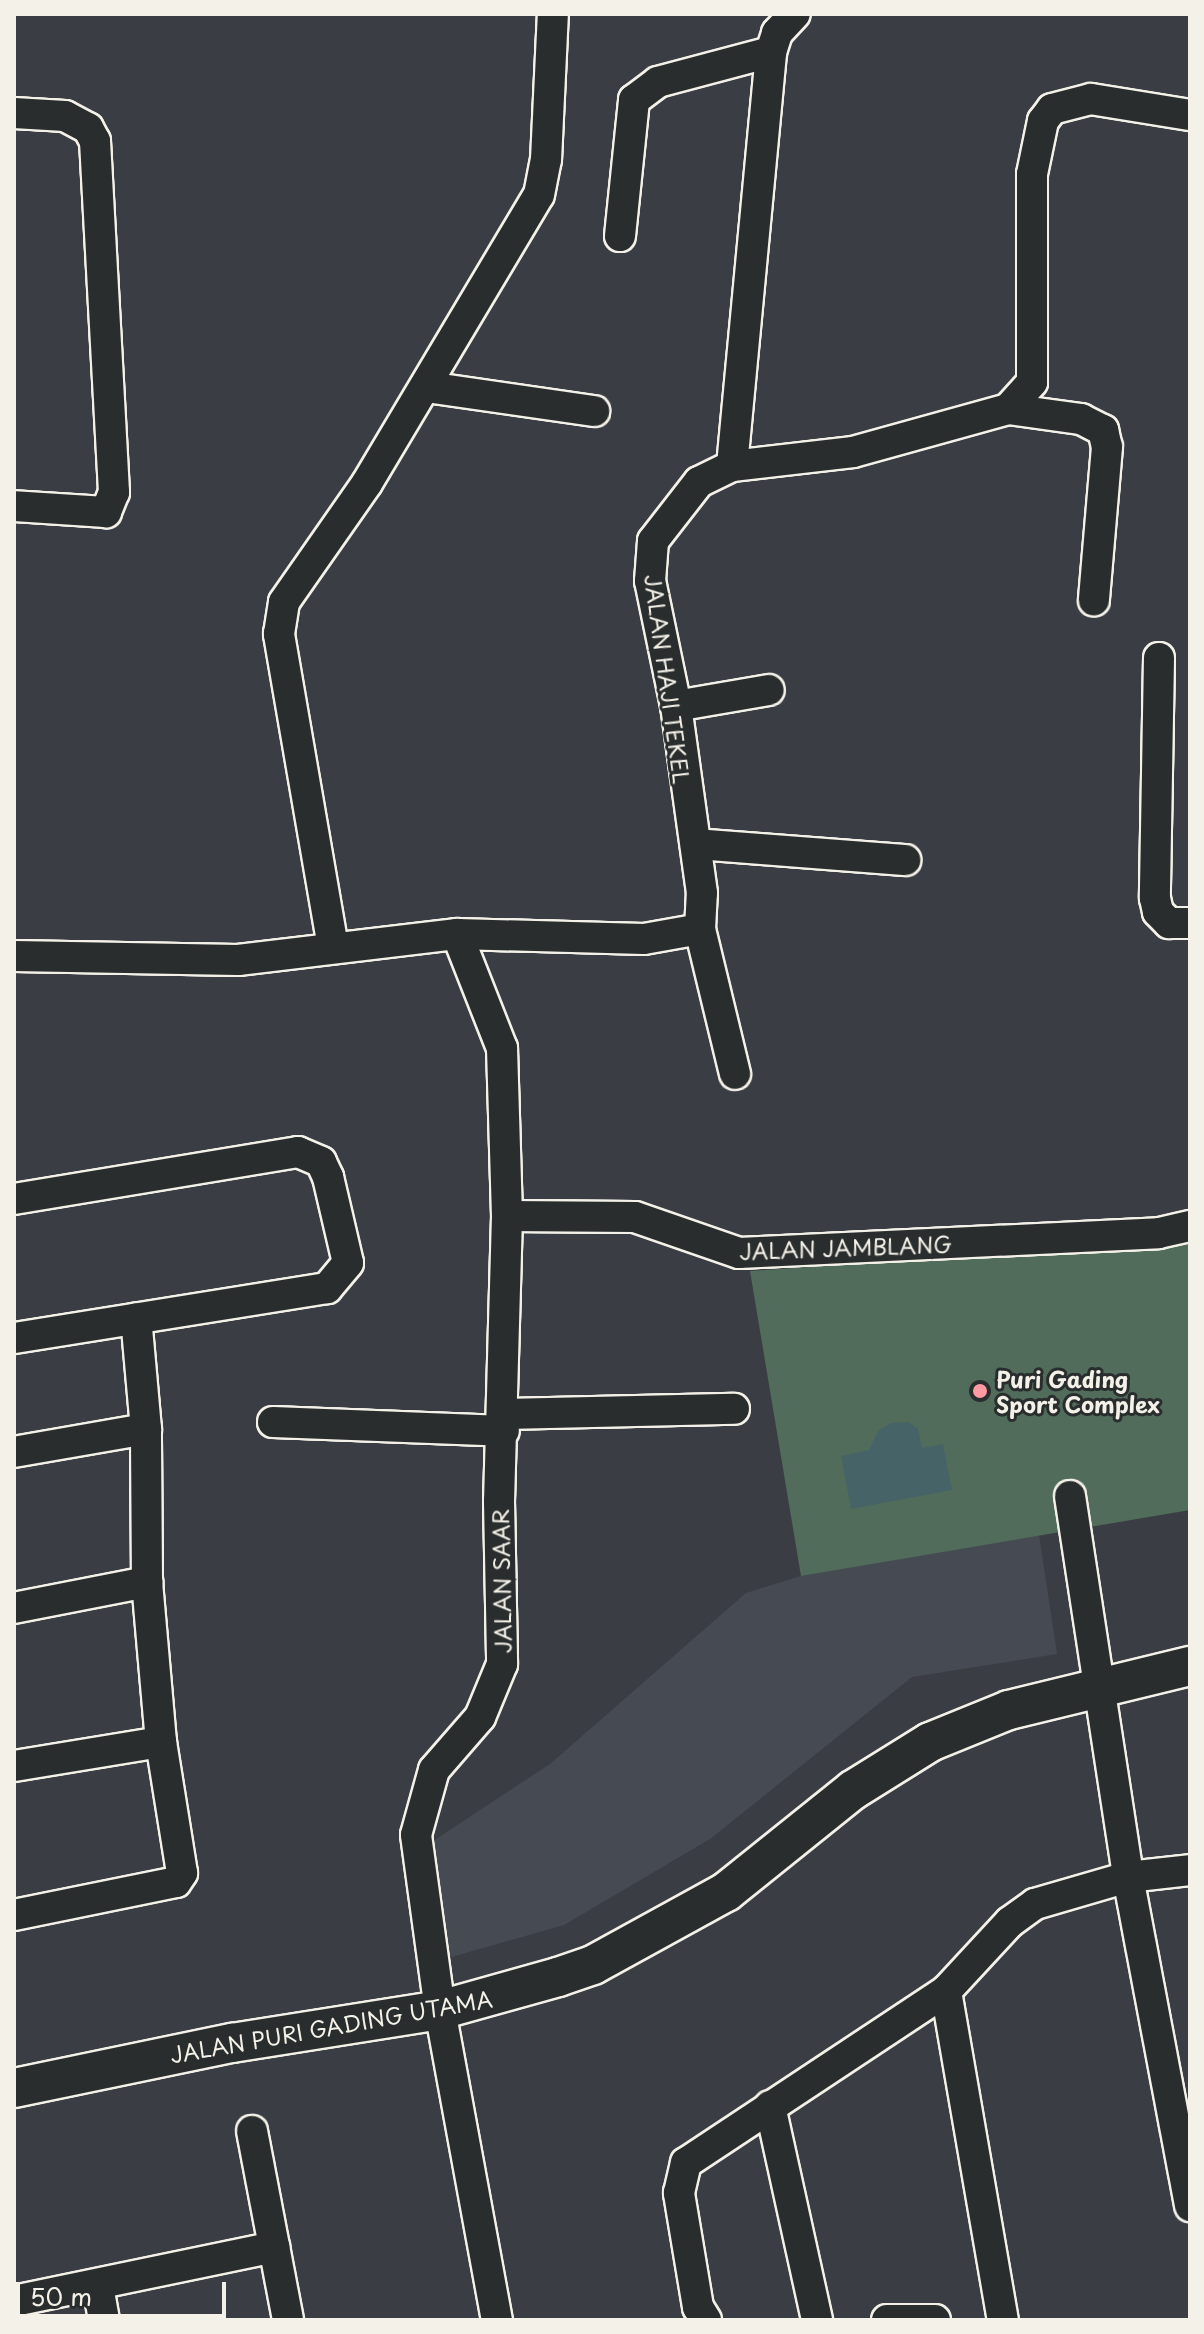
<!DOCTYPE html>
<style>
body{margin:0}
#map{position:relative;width:1204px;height:2334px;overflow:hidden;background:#3a3e44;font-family:"Playpen Sans",sans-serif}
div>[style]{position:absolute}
.built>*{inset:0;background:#464a53}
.green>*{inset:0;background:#516c5b}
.water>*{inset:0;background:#466468}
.roads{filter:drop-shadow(2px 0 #f4f1e8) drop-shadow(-2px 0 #f4f1e8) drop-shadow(0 2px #f4f1e8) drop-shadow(0 -2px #f4f1e8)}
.minor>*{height:30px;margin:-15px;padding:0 15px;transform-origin:15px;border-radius:15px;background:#2a2d2e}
.tertiary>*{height:38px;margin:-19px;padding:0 19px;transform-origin:19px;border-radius:19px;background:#2a2d2e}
.dots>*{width:22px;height:22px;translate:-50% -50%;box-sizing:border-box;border:4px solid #2a2d2e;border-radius:50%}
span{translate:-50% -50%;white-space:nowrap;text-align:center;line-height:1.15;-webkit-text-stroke:6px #2a2d2e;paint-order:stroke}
.street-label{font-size:22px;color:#f4f1e8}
.poi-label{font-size:22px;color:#f4f1e8;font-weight:700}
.left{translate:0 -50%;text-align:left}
.frame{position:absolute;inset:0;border:16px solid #f4f1e8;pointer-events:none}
.scale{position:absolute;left:16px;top:2282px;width:210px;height:36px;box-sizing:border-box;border:4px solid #f4f1e8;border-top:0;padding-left:10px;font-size:24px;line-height:28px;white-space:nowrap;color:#f4f1e8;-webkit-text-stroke:6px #2a2d2e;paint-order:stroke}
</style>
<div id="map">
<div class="built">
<i style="clip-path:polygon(1039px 1535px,1057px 1654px,912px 1677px,710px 1839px,564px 1925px,441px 1960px,424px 1847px,550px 1764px,746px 1593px,801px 1576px)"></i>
</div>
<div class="green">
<i style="clip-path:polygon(1190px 1240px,1190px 1510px,801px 1576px,750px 1271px)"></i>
</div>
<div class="water">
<i style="clip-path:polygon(908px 1422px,918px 1429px,922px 1448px,943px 1444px,952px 1490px,851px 1509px,841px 1456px,869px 1450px,878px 1431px,891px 1423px)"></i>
</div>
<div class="roads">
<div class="minor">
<i style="left:14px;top:113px;width:51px;rotate:3.4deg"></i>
<i style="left:65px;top:116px;width:26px;rotate:28deg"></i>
<i style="left:88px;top:128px;width:15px;rotate:62deg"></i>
<i style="left:95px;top:141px;width:352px;rotate:86.9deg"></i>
<i style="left:114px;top:492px;width:22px;rotate:112deg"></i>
<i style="left:106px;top:512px;width:92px;rotate:-176.3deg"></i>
<i style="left:620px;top:236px;width:137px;rotate:-84.1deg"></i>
<i style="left:634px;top:100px;width:30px;rotate:-37deg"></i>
<i style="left:658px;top:82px;width:117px;rotate:-14.9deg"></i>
<i style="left:427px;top:387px;width:169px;rotate:8.2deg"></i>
<i style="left:1008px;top:409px;width:74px;rotate:7.8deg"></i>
<i style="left:1081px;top:419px;width:25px;rotate:27deg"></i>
<i style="left:1103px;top:430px;width:17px;rotate:77deg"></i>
<i style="left:1107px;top:447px;width:154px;rotate:94.9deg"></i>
<i style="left:732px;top:466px;width:416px;rotate:-84.6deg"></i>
<i style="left:771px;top:52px;width:20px;rotate:-72deg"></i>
<i style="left:777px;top:33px;width:26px;rotate:-47deg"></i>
<i style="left:1159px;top:658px;width:240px;rotate:91deg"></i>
<i style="left:1155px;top:898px;width:14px;rotate:78deg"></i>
<i style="left:1158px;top:912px;width:16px;rotate:45deg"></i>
<i style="left:1169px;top:923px;width:21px"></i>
<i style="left:676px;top:706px;width:94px;rotate:-9.8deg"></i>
<i style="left:696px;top:844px;width:210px;rotate:4.4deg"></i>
<i style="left:700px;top:929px;width:149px;rotate:76.4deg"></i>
<i style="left:457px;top:934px;width:123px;rotate:68.5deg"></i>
<i style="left:502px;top:1048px;width:168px;rotate:88.3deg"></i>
<i style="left:507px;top:1216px;width:285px;rotate:91.6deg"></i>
<i style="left:499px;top:1501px;width:163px;rotate:88.9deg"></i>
<i style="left:502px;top:1664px;width:57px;rotate:112.5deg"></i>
<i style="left:480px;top:1717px;width:70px;rotate:131deg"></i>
<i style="left:434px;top:1770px;width:67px;rotate:105.5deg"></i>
<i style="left:416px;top:1835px;width:177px;rotate:82.2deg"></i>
<i style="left:440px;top:2010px;width:315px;rotate:79.6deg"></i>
<i style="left:333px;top:947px;width:318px;rotate:-99.8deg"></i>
<i style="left:279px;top:634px;width:32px;rotate:-81deg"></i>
<i style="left:284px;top:602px;width:145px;rotate:-55.1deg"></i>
<i style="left:367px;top:483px;width:335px;rotate:-59.2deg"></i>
<i style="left:539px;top:195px;width:36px;rotate:-79deg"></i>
<i style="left:546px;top:160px;width:146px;rotate:-87.3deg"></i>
<i style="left:14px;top:956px;width:224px;rotate:1deg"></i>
<i style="left:238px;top:960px;width:221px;rotate:-6.8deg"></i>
<i style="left:457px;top:934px;width:187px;rotate:1.5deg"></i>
<i style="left:644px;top:939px;width:57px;rotate:-10.1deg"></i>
<i style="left:700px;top:929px;width:36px;rotate:-87deg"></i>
<i style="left:702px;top:893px;width:189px;rotate:-97.9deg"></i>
<i style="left:676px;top:706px;width:128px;rotate:-101.7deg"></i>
<i style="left:650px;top:581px;width:40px;rotate:-85.7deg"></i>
<i style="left:653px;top:541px;width:75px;rotate:-52.1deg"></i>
<i style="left:699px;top:482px;width:37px;rotate:-26deg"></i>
<i style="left:732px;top:466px;width:122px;rotate:-6.6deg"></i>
<i style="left:853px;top:452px;width:161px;rotate:-15.5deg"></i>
<i style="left:1008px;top:409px;width:36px;rotate:-48deg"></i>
<i style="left:1032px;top:382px;width:208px;rotate:-90deg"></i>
<i style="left:1032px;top:174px;width:54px;rotate:-78.3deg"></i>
<i style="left:1043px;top:121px;width:15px;rotate:-53deg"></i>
<i style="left:1052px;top:109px;width:40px;rotate:-14.4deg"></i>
<i style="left:1091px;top:99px;width:100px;rotate:9.2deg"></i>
<i style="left:14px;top:1199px;width:288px;rotate:-9.4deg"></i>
<i style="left:298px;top:1152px;width:25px;rotate:23deg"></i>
<i style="left:321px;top:1162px;width:17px;rotate:65deg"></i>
<i style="left:328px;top:1177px;width:88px;rotate:76.9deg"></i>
<i style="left:348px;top:1263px;width:33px;rotate:130deg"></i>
<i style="left:327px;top:1288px;width:317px;rotate:170.9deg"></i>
<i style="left:507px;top:1216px;width:128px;rotate:0.4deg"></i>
<i style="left:635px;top:1217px;width:110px;rotate:19.1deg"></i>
<i style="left:739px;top:1253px;width:420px;rotate:-2.7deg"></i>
<i style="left:1159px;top:1233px;width:32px;rotate:-13deg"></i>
<i style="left:505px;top:1414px;width:229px;rotate:-1.3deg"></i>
<i style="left:273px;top:1422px;width:231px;rotate:2.2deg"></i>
<i style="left:14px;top:1452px;width:134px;rotate:-9.9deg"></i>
<i style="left:1070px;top:1496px;width:385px;rotate:81.3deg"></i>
<i style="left:1128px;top:1877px;width:335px;rotate:79.3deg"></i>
<i style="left:14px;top:1608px;width:136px;rotate:-11.1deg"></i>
<i style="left:14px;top:1766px;width:149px;rotate:-9.3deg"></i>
<i style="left:14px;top:1915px;width:165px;rotate:-11.5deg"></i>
<i style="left:176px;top:1882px;width:11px;rotate:-56deg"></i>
<i style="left:182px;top:1873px;width:133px;rotate:-99.1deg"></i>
<i style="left:161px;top:1742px;width:161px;rotate:-95deg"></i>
<i style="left:147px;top:1582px;width:153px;rotate:-90.4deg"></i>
<i style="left:146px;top:1429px;width:111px;rotate:-95.1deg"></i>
<i style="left:946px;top:1991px;width:334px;rotate:80.2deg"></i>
<i style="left:770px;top:2106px;width:219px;rotate:77.6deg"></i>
<i style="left:252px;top:2131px;width:192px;rotate:79.2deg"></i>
<i style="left:98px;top:2286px;width:35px;rotate:80deg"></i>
<i style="left:14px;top:2301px;width:266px;rotate:-11.7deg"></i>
<i style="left:706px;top:2320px;width:15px;rotate:-122deg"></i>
<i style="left:698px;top:2307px;width:116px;rotate:-99.5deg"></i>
<i style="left:679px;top:2193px;width:31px;rotate:-77deg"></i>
<i style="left:686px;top:2163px;width:312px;rotate:-33.5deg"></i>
<i style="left:946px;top:1991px;width:94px;rotate:-47.2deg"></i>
<i style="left:1010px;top:1922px;width:31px;rotate:-36deg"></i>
<i style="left:1035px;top:1904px;width:97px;rotate:-16.2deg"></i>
<i style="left:1128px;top:1877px;width:62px;rotate:-6.4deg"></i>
<i style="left:887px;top:2320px;width:48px"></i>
</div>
<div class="tertiary">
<i style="left:14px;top:2088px;width:223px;rotate:-11.7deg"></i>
<i style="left:232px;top:2043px;width:211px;rotate:-9deg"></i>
<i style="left:440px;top:2010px;width:123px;rotate:-15.6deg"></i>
<i style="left:558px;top:1977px;width:37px;rotate:-19deg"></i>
<i style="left:593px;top:1965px;width:152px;rotate:-28.8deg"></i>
<i style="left:726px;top:1892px;width:163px;rotate:-38.8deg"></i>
<i style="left:853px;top:1790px;width:91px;rotate:-31.9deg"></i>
<i style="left:930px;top:1742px;width:85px;rotate:-22.1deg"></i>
<i style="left:1009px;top:1710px;width:186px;rotate:-13.7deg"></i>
</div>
</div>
<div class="dots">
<i style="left:980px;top:1391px;background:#ff9aa2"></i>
</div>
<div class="street-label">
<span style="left:668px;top:679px;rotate:82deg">JALAN HAJI TEKEL</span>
<span style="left:846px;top:1247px;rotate:-2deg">JALAN JAMBLANG</span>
<span style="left:501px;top:1581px;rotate:-91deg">JALAN SAAR</span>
<span style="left:331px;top:2026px;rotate:-10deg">JALAN PURI GADING UTAMA</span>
</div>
<div class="poi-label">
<span class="left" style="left:996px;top:1391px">Puri Gading<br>Sport Complex</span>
</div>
<div class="frame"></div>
<div class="scale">50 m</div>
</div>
